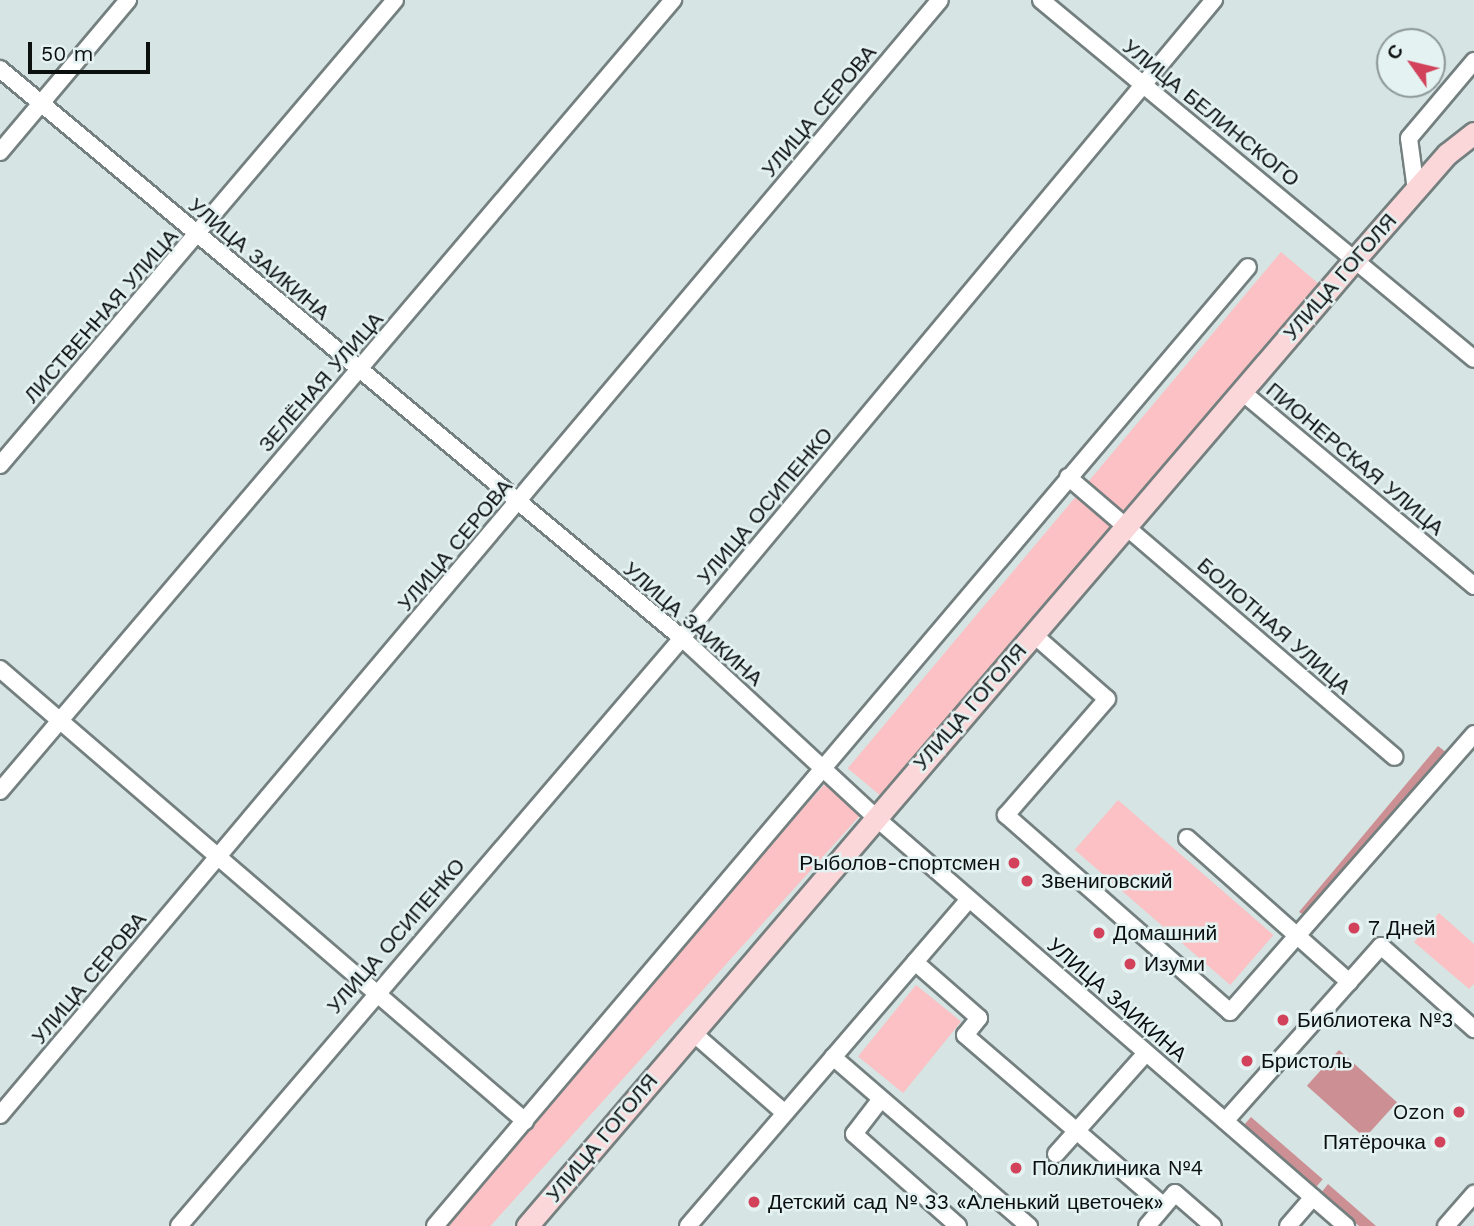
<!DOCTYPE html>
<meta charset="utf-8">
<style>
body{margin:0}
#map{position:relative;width:1474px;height:1226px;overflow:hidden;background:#d7e4e4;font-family:"Work Sans",sans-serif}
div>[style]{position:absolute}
.green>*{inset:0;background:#fbc1c4;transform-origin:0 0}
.forest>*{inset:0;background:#cc9094;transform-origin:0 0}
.roads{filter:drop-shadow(2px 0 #74807f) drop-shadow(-2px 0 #74807f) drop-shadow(0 2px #74807f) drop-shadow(0 -2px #74807f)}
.minor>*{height:16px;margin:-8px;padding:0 8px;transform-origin:8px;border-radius:8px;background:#fff}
.major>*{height:21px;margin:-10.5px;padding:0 10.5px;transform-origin:10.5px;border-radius:10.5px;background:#fbd7d9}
.dots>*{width:19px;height:19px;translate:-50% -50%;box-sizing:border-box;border:4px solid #e4f2f1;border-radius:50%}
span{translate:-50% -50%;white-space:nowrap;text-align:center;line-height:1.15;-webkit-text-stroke:5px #e4f2f1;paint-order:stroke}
.street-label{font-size:21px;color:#0b100f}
.poi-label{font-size:21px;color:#0b100f}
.right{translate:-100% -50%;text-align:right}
.left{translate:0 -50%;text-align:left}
.north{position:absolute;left:1376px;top:28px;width:70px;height:70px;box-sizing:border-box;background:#e4f2f1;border:2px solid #8d9897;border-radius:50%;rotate:304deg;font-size:19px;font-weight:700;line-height:28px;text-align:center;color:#0b100f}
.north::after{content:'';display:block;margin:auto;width:24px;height:32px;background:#d2425b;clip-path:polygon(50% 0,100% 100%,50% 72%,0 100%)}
.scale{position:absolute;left:28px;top:42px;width:122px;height:32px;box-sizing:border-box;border:4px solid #0b100f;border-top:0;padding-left:9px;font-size:21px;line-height:24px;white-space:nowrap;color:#0b100f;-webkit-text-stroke:5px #e4f2f1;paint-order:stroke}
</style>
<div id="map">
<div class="green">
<i style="left:1281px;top:252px;width:52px;height:674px;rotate:40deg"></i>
<i style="left:826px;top:783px;width:47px;height:584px;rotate:42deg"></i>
<i style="left:1118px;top:800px;width:206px;height:66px;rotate:41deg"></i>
<i style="clip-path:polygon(1439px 913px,1474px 944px,1474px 984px,1469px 989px,1414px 942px)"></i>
<i style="left:916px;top:985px;width:58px;height:92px;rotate:39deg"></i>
</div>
<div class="forest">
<i style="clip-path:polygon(1438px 746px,1447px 753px,1307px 917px,1299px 912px)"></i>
<i style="left:1339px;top:1050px;width:78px;height:48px;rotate:42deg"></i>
<i style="left:1251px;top:1117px;width:95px;height:11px;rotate:41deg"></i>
<i style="clip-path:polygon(1328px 1184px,1376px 1226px,1359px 1226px,1321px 1193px)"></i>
</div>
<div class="roads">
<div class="minor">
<i style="left:1041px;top:0;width:562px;rotate:39.66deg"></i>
<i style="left:0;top:69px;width:888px;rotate:39.84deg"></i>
<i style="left:682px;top:638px;width:263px;rotate:42.8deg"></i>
<i style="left:875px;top:817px;width:624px;rotate:40.97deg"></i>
<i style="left:0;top:152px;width:199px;rotate:-49.9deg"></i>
<i style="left:1416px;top:190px;width:52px;rotate:-97.7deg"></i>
<i style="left:1409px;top:138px;width:101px;rotate:-49.8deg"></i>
<i style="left:1241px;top:391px;width:304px;rotate:39.9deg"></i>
<i style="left:0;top:465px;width:610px;rotate:-49.65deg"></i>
<i style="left:1068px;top:477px;width:430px;rotate:40.6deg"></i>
<i style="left:1033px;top:634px;width:98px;rotate:41.3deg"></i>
<i style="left:1107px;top:699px;width:154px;rotate:131deg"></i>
<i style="left:1006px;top:815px;width:298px;rotate:41.3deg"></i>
<i style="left:1230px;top:1012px;width:370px;rotate:-48.7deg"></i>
<i style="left:0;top:669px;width:693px;rotate:40.73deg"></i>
<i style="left:0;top:791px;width:1039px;rotate:-49.61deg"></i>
<i style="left:1187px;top:838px;width:217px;rotate:41.6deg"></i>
<i style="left:1349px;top:982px;width:186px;rotate:131.7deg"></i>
<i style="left:915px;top:962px;width:85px;rotate:41.2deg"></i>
<i style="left:979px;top:1018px;width:22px;rotate:129deg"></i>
<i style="left:965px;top:1035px;width:262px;rotate:40.7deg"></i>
<i style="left:1349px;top:982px;width:48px;rotate:-48.4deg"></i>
<i style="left:1381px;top:946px;width:125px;rotate:41.7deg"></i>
<i style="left:692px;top:1032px;width:123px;rotate:41.1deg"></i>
<i style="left:833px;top:1057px;width:259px;rotate:40.8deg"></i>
<i style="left:881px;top:1099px;width:44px;rotate:127.6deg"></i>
<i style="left:854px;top:1134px;width:139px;rotate:41.5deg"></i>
<i style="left:0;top:1115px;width:1458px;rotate:-49.87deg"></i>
<i style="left:1056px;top:1154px;width:134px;rotate:-48.3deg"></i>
<i style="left:179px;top:1226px;width:774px;rotate:-49.45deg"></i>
<i style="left:682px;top:638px;width:831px;rotate:-50.18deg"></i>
<i style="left:435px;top:1226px;width:1257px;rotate:-49.71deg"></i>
<i style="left:688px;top:1226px;width:431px;rotate:-49.3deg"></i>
<i style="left:1147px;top:1226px;width:43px;rotate:-49.7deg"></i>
<i style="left:1175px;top:1193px;width:50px;rotate:41deg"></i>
<i style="left:1288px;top:1226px;width:38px;rotate:-49deg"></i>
<i style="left:1446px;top:1226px;width:43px;rotate:-48.8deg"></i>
</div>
<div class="major">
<i style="left:527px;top:1226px;width:1273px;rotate:-49.43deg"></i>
<i style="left:1355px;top:259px;width:140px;rotate:-48.8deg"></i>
<i style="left:1447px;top:154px;width:34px;rotate:-38deg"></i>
</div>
</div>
<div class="dots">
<i style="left:1014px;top:863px;background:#d2425b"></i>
<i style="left:1027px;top:881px;background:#d2425b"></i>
<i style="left:1354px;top:928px;background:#d2425b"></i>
<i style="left:1099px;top:933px;background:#d2425b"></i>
<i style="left:1130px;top:964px;background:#d2425b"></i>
<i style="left:1283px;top:1020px;background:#d2425b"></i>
<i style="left:1247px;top:1061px;background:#d2425b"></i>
<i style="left:1459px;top:1112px;background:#d2425b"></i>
<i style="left:1440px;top:1142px;background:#d2425b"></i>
<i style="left:1016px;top:1168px;background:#d2425b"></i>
<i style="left:754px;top:1202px;background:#d2425b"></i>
</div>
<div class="street-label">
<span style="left:819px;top:111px;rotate:-50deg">УЛИЦА СЕРОВА</span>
<span style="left:1211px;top:113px;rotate:39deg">УЛИЦА БЕЛИНСКОГО</span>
<span style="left:259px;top:259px;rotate:40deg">УЛИЦА ЗАИКИНА</span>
<span style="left:1340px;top:277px;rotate:-49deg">УЛИЦА ГОГОЛЯ</span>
<span style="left:101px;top:316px;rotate:-49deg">ЛИСТВЕННАЯ УЛИЦА</span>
<span style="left:321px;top:382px;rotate:-49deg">ЗЕЛЁНАЯ УЛИЦА</span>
<span style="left:1355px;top:459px;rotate:40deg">ПИОНЕРСКАЯ УЛИЦА</span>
<span style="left:765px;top:506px;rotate:-50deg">УЛИЦА ОСИПЕНКО</span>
<span style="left:455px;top:545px;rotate:-50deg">УЛИЦА СЕРОВА</span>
<span style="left:693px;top:624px;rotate:41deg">УЛИЦА ЗАИКИНА</span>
<span style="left:1274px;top:626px;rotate:41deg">БОЛОТНАЯ УЛИЦА</span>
<span style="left:970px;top:707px;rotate:-49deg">УЛИЦА ГОГОЛЯ</span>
<span style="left:396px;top:936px;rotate:-49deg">УЛИЦА ОСИПЕНКО</span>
<span style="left:89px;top:978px;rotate:-50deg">УЛИЦА СЕРОВА</span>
<span style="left:1117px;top:1000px;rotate:41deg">УЛИЦА ЗАИКИНА</span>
<span style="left:602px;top:1138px;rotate:-50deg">УЛИЦА ГОГОЛЯ</span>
</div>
<div class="poi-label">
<span class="right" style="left:1000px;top:863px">Рыболов-спортсмен</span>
<span class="left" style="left:1041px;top:881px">Звениговский</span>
<span class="left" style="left:1368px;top:928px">7 Дней</span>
<span class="left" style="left:1113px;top:933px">Домашний</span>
<span class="left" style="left:1144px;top:964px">Изуми</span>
<span class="left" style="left:1297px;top:1020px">Библиотека №3</span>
<span class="left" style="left:1261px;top:1061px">Бристоль</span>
<span class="right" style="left:1445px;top:1112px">Ozon</span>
<span class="right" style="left:1426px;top:1142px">Пятёрочка</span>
<span class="left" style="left:1032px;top:1168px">Поликлиника №4</span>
<span class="left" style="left:768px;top:1202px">Детский сад № 33 «Аленький цветочек»</span>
</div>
<div class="north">С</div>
<div class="scale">50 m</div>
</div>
